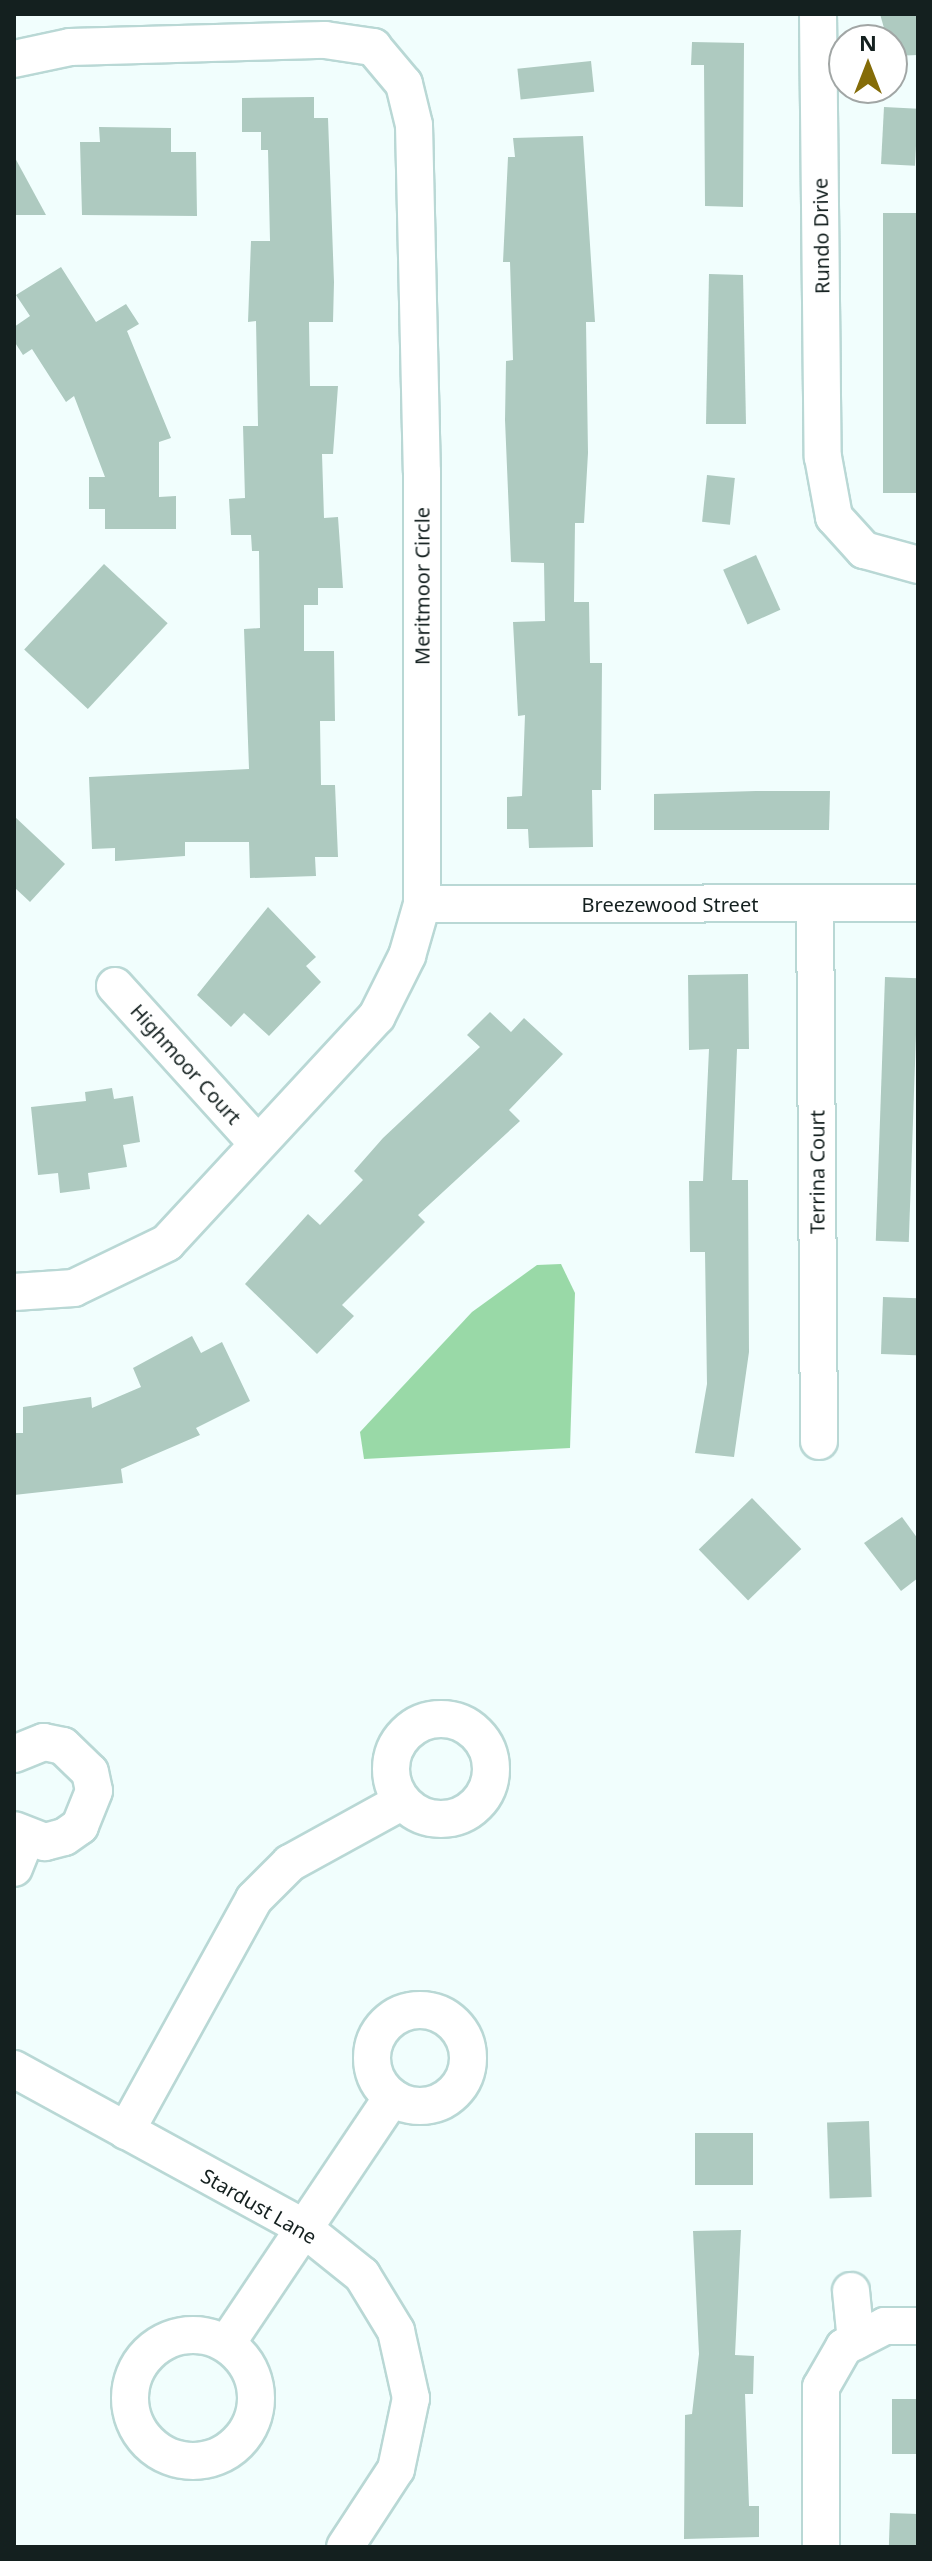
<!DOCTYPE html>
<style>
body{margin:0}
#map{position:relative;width:932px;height:2561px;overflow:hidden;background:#f1fefd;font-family:"Noto Sans",sans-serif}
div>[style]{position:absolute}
.green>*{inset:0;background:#99d9a7}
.building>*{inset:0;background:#aecac0;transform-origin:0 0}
.roads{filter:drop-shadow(2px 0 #b9d8d5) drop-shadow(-2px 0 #b9d8d5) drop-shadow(0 2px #b9d8d5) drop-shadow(0 -2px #b9d8d5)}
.minor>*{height:36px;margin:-18px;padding:0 18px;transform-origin:18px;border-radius:18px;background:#fff}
.minor>.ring{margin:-18px;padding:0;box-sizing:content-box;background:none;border:36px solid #fff;border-radius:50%}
span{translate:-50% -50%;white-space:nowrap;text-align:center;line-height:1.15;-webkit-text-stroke:6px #fff;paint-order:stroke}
.street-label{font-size:20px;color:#14201f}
.frame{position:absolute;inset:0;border:16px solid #14201f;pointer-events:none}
.north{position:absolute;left:828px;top:24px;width:80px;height:80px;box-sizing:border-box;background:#fff;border:2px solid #a1a6a5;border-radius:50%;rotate:0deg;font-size:22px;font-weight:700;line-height:32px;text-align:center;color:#14201f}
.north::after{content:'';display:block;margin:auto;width:28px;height:36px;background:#846c08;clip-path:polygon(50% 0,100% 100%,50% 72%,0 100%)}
</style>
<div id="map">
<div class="green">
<i style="clip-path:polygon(561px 1264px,575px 1293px,570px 1448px,364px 1459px,360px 1432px,472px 1312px,537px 1265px)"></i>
</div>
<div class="building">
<i style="clip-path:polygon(880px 14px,918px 14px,918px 55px,892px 56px)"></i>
<i style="clip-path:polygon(692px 42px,744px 43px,743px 207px,705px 206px,704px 65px,691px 65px)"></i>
<i style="left:591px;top:61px;width:31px;height:74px;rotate:84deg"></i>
<i style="clip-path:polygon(314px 97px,314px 118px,328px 118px,334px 282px,333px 322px,309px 322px,310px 386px,338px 386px,333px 454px,322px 454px,324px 518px,338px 517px,343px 588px,318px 588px,318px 605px,304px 605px,304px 651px,334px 651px,335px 721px,320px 721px,321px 785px,335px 785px,338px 857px,315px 857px,316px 876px,250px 878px,249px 842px,185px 842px,185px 856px,115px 861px,115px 848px,92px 849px,89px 777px,249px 769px,244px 629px,260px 628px,259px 551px,252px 551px,251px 535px,231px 535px,229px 499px,245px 498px,243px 426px,258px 426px,256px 321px,248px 322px,251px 241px,270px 241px,268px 150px,261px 150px,261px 132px,242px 132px,242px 98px)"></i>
<i style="left:884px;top:107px;width:34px;height:57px;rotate:3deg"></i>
<i style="clip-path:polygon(99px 127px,171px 128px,171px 152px,196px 152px,197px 216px,82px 215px,80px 142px,100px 142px)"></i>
<i style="clip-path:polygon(583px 136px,595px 322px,586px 322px,588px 453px,584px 523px,575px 523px,574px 602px,589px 602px,590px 663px,602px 663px,601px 790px,592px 790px,593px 847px,529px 848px,528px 829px,507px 829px,507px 797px,522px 796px,525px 715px,518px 716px,513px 622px,545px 621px,544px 563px,511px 562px,505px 420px,506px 361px,513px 360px,510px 262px,503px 262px,508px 157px,515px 157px,513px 138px)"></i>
<i style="clip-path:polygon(14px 156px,46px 215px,14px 215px)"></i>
<i style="left:883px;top:213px;width:35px;height:280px"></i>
<i style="clip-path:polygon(61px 267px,96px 322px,126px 304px,139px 324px,127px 331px,171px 438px,159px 442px,159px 497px,176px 496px,176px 529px,105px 529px,105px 509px,89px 509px,89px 477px,105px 477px,74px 396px,66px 402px,32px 349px,23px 355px,14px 341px,14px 327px,30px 316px,16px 295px)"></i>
<i style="clip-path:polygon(709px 274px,743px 275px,746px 424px,706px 424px)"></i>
<i style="left:707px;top:475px;width:28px;height:47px;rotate:6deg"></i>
<i style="left:756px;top:555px;width:60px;height:36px;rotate:66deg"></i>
<i style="left:104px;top:564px;width:87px;height:117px;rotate:43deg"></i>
<i style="clip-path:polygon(756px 791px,830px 791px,829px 830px,654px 830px,654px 794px)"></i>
<i style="clip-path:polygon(14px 816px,65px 864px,30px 902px,14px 887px)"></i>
<i style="clip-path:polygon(268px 907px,316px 957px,306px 966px,321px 982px,269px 1036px,244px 1013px,231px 1027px,197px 995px)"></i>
<i style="clip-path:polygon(748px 974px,749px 1049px,737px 1049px,732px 1180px,748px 1180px,749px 1352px,734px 1457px,695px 1453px,707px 1384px,705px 1252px,690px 1252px,689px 1181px,703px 1181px,709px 1049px,689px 1050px,688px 975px)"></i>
<i style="left:885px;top:977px;width:33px;height:264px;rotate:2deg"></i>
<i style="clip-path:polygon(490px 1012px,511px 1032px,524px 1018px,563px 1054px,509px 1110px,520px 1121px,418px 1215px,425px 1222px,342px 1305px,354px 1316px,317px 1354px,245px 1284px,308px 1214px,320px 1225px,363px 1180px,354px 1171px,383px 1138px,480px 1047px,467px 1035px)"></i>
<i style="clip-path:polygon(112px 1088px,114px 1099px,133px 1096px,140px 1142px,123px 1145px,127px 1167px,88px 1173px,90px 1189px,60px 1193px,58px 1173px,38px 1175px,31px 1107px,86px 1101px,85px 1092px)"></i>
<i style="left:883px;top:1297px;width:35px;height:57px;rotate:2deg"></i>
<i style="clip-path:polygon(192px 1336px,201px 1353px,222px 1342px,250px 1401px,196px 1428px,200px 1435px,121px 1469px,123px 1483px,14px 1495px,14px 1433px,23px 1433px,23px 1407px,91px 1397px,92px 1408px,141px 1387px,133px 1368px)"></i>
<i style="left:752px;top:1498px;width:71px;height:74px;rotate:46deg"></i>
<i style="clip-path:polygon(902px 1517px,918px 1539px,918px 1578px,901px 1591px,864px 1543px)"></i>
<i style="left:869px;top:2121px;width:76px;height:42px;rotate:88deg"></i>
<i style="left:753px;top:2133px;width:52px;height:58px;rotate:90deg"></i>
<i style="clip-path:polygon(741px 2230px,735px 2355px,754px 2356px,753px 2394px,745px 2394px,749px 2506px,759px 2506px,759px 2537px,684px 2539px,685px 2415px,692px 2414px,699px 2354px,693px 2231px)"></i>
<i style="left:892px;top:2399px;width:26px;height:55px"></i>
<i style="left:890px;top:2513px;width:28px;height:34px;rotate:2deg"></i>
</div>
<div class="roads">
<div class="minor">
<i style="left:818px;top:14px;width:443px;rotate:89.4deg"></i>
<i style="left:823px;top:457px;width:61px;rotate:79.6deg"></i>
<i style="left:834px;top:517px;width:45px;rotate:47.7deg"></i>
<i style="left:864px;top:550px;width:56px;rotate:15.5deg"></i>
<i style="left:14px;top:59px;width:57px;rotate:-12.1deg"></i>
<i style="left:70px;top:47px;width:255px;rotate:-1.6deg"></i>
<i style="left:325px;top:40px;width:49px;rotate:8.3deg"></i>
<i style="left:373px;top:47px;width:48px;rotate:50deg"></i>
<i style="left:404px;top:84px;width:42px;rotate:76.3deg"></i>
<i style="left:414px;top:125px;width:347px;rotate:88.7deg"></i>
<i style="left:422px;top:472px;width:432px;rotate:90deg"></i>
<i style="left:422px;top:904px;width:54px;rotate:106.1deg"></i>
<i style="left:407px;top:956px;width:67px;rotate:116.6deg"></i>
<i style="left:377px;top:1016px;width:309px;rotate:132.8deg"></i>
<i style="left:167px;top:1243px;width:103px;rotate:154.2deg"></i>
<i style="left:74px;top:1288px;width:60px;rotate:176.2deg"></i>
<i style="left:815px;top:903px;width:538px;rotate:89.57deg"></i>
<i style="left:422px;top:904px;width:496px;rotate:-0.1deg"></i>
<i style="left:115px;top:986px;width:212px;rotate:47.9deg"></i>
<i class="ring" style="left:391px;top:1719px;width:64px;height:64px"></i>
<i style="left:14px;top:1754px;width:32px;rotate:-22deg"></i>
<i style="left:44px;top:1742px;width:19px;rotate:12deg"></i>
<i style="left:63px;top:1746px;width:37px;rotate:44deg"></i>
<i style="left:90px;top:1772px;width:19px;rotate:78deg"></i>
<i style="left:94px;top:1791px;width:38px;rotate:112deg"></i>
<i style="left:80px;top:1826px;width:19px;rotate:145deg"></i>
<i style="left:64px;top:1837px;width:20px;rotate:165deg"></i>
<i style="left:45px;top:1842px;width:33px;rotate:-159deg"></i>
<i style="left:14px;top:1868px;width:32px;rotate:-68deg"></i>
<i class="ring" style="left:372px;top:2010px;width:60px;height:60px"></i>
<i style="left:14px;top:2069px;width:328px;rotate:28.7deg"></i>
<i style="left:302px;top:2227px;width:77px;rotate:38.7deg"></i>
<i style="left:362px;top:2275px;width:66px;rotate:58.7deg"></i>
<i style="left:396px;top:2331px;width:69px;rotate:77.4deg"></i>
<i style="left:411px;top:2398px;width:73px;rotate:101.9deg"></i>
<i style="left:396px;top:2469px;width:93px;rotate:123.2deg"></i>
<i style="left:126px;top:2131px;width:265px;rotate:-61.1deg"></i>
<i style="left:254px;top:1899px;width:51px;rotate:-45deg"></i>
<i style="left:290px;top:1863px;width:127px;rotate:-28.8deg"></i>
<i style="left:851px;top:2291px;width:50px;rotate:84.3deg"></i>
<i class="ring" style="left:130px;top:2335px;width:90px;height:90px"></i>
<i style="left:227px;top:2343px;width:296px;rotate:-56.1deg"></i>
<i style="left:821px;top:2547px;width:160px;rotate:-90deg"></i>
<i style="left:821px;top:2387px;width:46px;rotate:-60.1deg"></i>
<i style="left:844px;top:2347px;width:46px;rotate:-27.1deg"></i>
<i style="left:885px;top:2326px;width:33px"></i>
</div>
</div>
<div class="street-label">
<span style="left:821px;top:236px;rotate:-91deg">Rundo Drive</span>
<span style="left:422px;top:586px;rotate:-90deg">Meritmoor Circle</span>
<span style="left:670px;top:904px">Breezewood Street</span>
<span style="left:186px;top:1064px;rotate:48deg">Highmoor Court</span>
<span style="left:817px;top:1172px;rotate:-90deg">Terrina Court</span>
<span style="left:259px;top:2206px;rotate:30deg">Stardust Lane</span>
</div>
<div class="frame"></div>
<div class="north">N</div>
</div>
